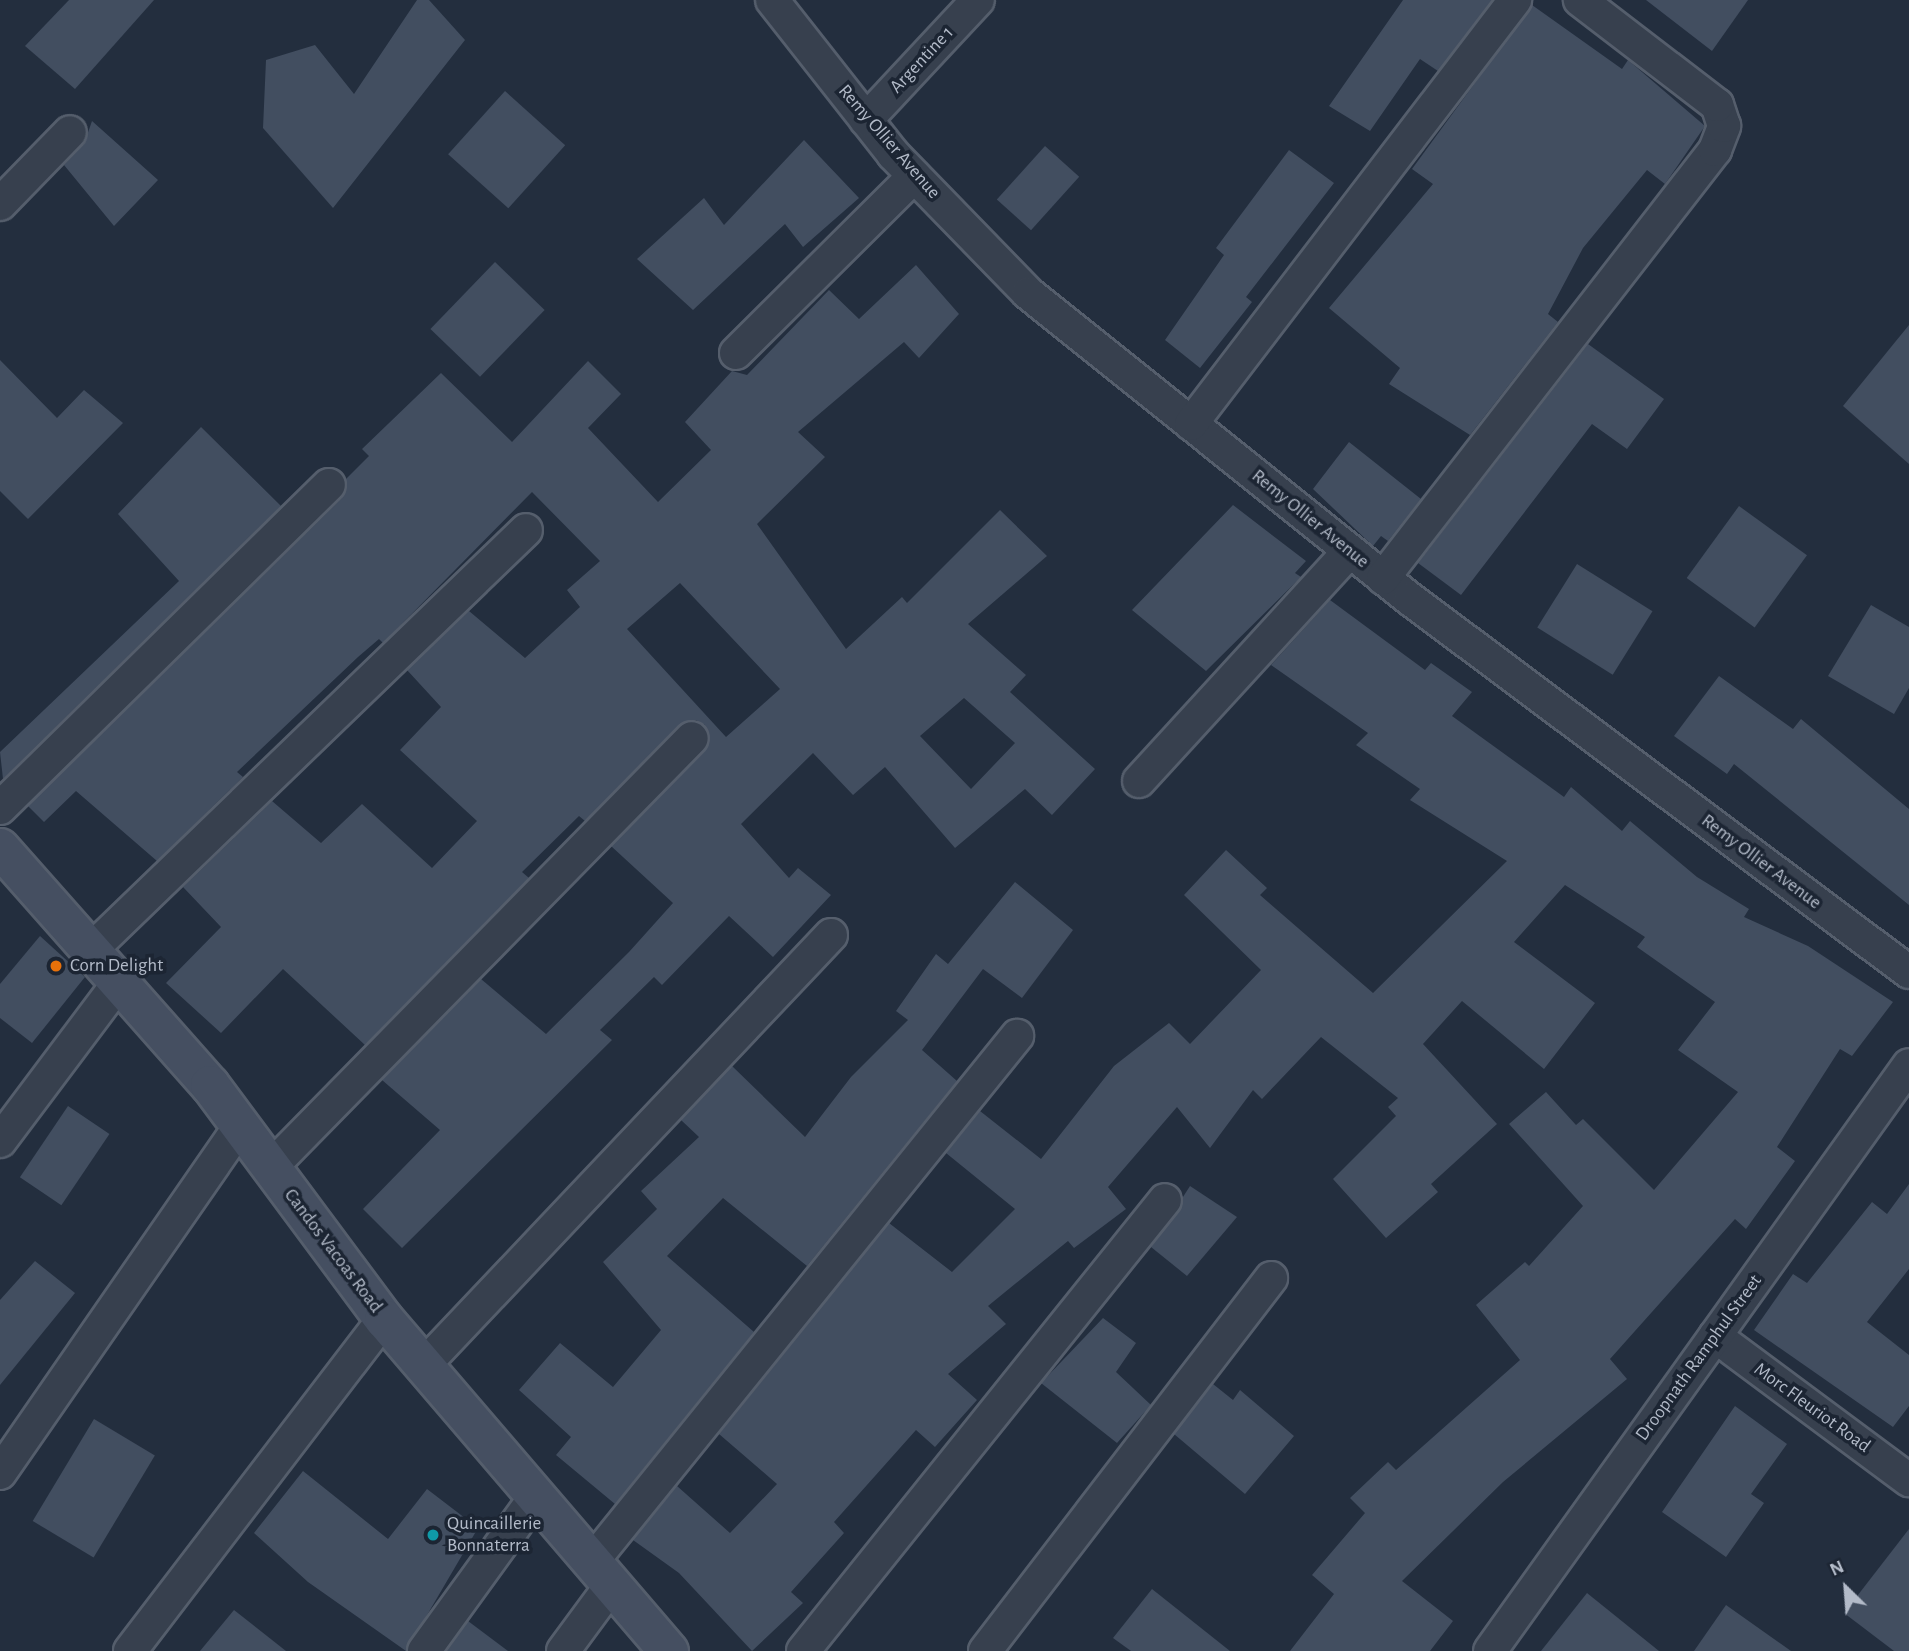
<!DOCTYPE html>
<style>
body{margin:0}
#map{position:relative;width:1909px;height:1651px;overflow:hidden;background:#232e3e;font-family:"Alegreya Sans",sans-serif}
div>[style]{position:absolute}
.building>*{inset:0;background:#424e60;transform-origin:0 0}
.roads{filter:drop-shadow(2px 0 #555e6c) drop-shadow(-2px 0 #555e6c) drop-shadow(0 2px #555e6c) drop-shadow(0 -2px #555e6c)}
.minor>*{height:32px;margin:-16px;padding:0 16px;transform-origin:16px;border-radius:16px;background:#37404e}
.secondary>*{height:38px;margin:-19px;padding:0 19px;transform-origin:19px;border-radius:19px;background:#454f61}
.dots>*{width:19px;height:19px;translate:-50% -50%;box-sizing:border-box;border:4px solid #1c2533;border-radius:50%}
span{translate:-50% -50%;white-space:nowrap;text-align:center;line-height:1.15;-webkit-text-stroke:7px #1c2533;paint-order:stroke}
.street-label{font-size:19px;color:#b3bbc9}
.poi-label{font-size:19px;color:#b3bbc9}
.left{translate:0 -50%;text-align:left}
.north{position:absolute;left:1811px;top:1553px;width:70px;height:70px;-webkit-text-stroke:5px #1c2533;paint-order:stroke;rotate:335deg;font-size:19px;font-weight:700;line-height:28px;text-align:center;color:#b3bbc9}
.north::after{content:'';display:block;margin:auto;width:24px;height:32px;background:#b3bbc9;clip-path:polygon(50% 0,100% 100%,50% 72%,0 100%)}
</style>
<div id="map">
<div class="building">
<i style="clip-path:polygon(69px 0,154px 0,75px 89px,25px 46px)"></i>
<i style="clip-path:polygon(417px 0,429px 0,465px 40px,333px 208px,263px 128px,266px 60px,315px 45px,354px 94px)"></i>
<i style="clip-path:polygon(1403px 0,1492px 0,1438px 71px,1420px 59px,1370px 131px,1329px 106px)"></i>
<i style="clip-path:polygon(1646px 0,1748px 0,1712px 51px)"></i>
<i style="clip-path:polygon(1532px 5px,1622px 69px,1628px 60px,1705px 126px,1665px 184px,1647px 170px,1583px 248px,1548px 314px,1558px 322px,1470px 435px,1389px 384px,1400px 368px,1329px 308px,1433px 184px,1412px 169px)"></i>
<i style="left:505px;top:91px;width:81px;height:85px;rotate:42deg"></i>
<i style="clip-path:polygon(92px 121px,158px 180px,114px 226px,64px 165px,84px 144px)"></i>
<i style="clip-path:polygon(804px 140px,859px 198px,803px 247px,785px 224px,693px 310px,637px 259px,704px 198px,724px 225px)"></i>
<i style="left:1045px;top:146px;width:46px;height:72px;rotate:42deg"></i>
<i style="clip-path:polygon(1289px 150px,1334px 183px,1246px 297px,1252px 302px,1200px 368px,1165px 340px,1224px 255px,1216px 248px)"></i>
<i style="left:495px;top:262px;width:69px;height:93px;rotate:44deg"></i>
<i style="clip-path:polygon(evenodd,916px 265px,959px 314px,919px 358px,904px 342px,798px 432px,825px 457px,757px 524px,846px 649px,902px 597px,907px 603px,1000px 510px,1047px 556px,968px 624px,1026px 675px,1010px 692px,1095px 769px,1052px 815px,1025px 789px,955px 848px,885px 767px,853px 795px,813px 753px,741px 824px,789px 878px,798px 868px,831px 895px,773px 957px,729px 916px,662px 985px,654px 977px,600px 1030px,612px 1040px,402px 1248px,363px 1209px,440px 1130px,382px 1080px,481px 979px,546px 1034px,629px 952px,673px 903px,611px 846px,705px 751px,705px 725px,696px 720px,679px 725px,585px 821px,579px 816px,522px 872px,529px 878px,365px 1045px,283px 969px,221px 1033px,166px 983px,221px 927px,183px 887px,272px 801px,321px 843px,362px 804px,432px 868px,477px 821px,400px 750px,441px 707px,407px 670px,469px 611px,525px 658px,580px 607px,567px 590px,600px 561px,532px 492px,383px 643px,379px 639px,358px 657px,237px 772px,243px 777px,157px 861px,76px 791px,44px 822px,28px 806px,342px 498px,346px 479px,369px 456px,362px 449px,441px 373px,512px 442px,588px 361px,621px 394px,588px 428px,658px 502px,711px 450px,685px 422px,732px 371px,747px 375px,829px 290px,859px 319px,916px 265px,680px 583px,780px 689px,726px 737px,627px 629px,680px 583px,916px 265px,964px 698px,1015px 743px,971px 789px,920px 736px,964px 698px)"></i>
<i style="clip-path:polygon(1909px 325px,1909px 464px,1843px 406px)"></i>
<i style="clip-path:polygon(1588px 344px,1664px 399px,1627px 449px,1592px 424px,1461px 595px,1418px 563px)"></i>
<i style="clip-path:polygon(0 360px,57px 418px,84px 390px,123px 423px,28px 519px,0 491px)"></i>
<i style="clip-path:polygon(201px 427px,281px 506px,3px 779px,0 752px,179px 581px,118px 514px)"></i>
<i style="clip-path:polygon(1349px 442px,1421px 499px,1388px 541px,1381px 536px,1373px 546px,1313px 489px)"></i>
<i style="clip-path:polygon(1233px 505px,1306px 561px,1295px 573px,1301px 577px,1206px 671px,1132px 610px)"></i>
<i style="left:1739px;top:506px;width:84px;height:89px;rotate:36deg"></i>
<i style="left:1577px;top:564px;width:89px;height:75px;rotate:32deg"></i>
<i style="clip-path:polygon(1330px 600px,1425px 670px,1431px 663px,1472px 692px,1452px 716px,1564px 797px,1571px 787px,1622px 831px,1630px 821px,1697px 877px,1749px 909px,1744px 917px,1808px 946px,1893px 1002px,1852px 1056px,1840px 1049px,1777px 1147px,1795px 1161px,1746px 1229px,1735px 1219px,1610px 1359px,1627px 1379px,1503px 1482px,1402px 1581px,1453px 1621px,1430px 1651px,1290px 1651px,1334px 1594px,1312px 1575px,1365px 1513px,1350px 1498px,1388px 1462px,1396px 1470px,1520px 1360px,1476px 1305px,1525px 1262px,1529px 1266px,1583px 1206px,1509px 1124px,1546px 1092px,1576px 1125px,1583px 1119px,1654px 1190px,1738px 1092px,1678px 1050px,1715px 1002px,1637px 947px,1645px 937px,1565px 885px,1514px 942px,1595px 1003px,1544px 1069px,1462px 1001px,1423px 1044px,1497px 1124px,1431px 1184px,1438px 1192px,1386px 1238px,1333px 1179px,1396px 1116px,1388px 1107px,1398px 1098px,1321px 1037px,1262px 1099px,1253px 1090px,1210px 1148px,1177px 1107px,1108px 1187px,1126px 1209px,1074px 1248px,1068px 1241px,988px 1306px,1006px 1324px,948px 1374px,977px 1400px,935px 1447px,916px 1430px,834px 1522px,844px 1533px,791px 1592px,803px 1603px,752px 1651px,679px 1573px,633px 1540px,677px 1486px,730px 1533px,777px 1484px,719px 1434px,889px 1223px,952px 1272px,1015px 1209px,946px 1153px,980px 1111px,1041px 1159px,1114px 1066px,1169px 1023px,1190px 1044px,1261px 970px,1184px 895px,1226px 850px,1267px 888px,1260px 895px,1373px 993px,1507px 861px,1410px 800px,1420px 789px,1356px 745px,1368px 733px,1271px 665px)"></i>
<i style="clip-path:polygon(1871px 605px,1909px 627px,1909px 688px,1894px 714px,1828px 676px)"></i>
<i style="clip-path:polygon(1719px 676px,1793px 729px,1801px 719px,1909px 809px,1909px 905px,1734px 764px,1727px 774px,1674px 736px)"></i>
<i style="clip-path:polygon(1015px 882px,1073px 930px,1022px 998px,983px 969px,922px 1050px,957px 1081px,807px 1266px,723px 1198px,667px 1256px,754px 1332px,615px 1504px,556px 1455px,571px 1437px,519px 1390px,560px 1343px,613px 1387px,661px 1330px,603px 1262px,657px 1209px,641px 1191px,699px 1137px,681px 1120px,732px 1066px,805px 1137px,851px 1077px,908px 1020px,896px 1011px,936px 954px,948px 964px)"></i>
<i style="clip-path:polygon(40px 936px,85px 977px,32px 1043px,0 1018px,0 984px)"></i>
<i style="left:68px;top:1106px;width:50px;height:86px;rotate:34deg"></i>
<i style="clip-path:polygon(1909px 1184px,1909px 1269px,1867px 1322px,1909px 1355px,1909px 1406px,1893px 1427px,1754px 1330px,1793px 1274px,1807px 1283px,1872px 1202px,1887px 1214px)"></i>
<i style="clip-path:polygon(1190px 1186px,1237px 1217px,1187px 1276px,1151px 1247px)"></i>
<i style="clip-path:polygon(35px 1261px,75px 1293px,0 1385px,0 1300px)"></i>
<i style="clip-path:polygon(1103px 1318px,1136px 1343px,1116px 1372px,1151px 1405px,1117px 1443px,1041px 1383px)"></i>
<i style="clip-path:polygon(1213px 1384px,1233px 1400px,1240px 1390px,1294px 1436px,1245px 1494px,1174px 1434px)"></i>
<i style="clip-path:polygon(1735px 1406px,1787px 1444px,1751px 1494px,1764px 1503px,1726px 1557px,1662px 1512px)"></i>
<i style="left:94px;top:1419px;width:71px;height:119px;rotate:31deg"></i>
<i style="clip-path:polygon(303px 1471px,388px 1539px,427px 1489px,478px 1528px,406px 1651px,308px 1582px,254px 1533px)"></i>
<i style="clip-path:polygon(1909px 1529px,1909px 1651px,1894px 1651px,1844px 1613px)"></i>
<i style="clip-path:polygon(1152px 1589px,1230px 1651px,1131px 1651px,1113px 1638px)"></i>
<i style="clip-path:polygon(1587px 1593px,1659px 1651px,1541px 1651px)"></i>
<i style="clip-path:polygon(1726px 1605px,1791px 1651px,1694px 1651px)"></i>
<i style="clip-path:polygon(234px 1610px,286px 1651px,200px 1651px)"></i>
<i style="clip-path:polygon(468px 1621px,508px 1651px,447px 1651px)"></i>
</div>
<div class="roads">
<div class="minor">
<i style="left:772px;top:0;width:196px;rotate:51.8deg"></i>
<i style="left:893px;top:154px;width:194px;rotate:45.8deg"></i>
<i style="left:1028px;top:293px;width:489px;rotate:38.7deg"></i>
<i style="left:1410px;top:599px;width:623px;rotate:36.78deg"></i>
<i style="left:866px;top:120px;width:164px;rotate:-47deg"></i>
<i style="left:0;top:204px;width:100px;rotate:-45.8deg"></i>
<i style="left:736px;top:353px;width:251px;rotate:-44.8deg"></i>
<i style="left:1191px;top:424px;width:534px;rotate:-52.61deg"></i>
<i style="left:1383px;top:578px;width:542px;rotate:-52.2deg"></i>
<i style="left:1715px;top:150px;width:26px;rotate:-69deg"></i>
<i style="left:1724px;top:126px;width:22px;rotate:-108deg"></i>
<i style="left:1717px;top:105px;width:173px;rotate:-142.5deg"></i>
<i style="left:1139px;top:781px;width:312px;rotate:-47.5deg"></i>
<i style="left:0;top:808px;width:461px;rotate:-44.5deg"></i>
<i style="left:92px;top:949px;width:603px;rotate:-43.99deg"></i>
<i style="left:0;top:1141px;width:201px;rotate:-53.1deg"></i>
<i style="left:270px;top:1168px;width:602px;rotate:-45.54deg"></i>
<i style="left:1715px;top:1336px;width:242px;rotate:36.6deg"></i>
<i style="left:424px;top:1365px;width:592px;rotate:-46.57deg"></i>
<i style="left:0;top:1473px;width:421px;rotate:-55.3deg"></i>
<i style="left:591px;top:1563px;width:678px;rotate:-51.05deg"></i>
<i style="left:130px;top:1651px;width:418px;rotate:-52.6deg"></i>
<i style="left:424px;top:1651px;width:191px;rotate:-54.1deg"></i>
<i style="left:563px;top:1651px;width:81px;rotate:-53.6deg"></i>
<i style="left:803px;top:1651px;width:578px;rotate:-51.25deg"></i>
<i style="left:985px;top:1651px;width:470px;rotate:-52.5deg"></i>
<i style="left:1490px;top:1651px;width:720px;rotate:-54.43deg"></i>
</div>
<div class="secondary">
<i style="left:0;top:848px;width:317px;rotate:48.5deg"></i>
<i style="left:210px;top:1085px;width:292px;rotate:53.4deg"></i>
<i style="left:384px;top:1319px;width:438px;rotate:49.4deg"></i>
</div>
</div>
<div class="dots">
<i style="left:56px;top:966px;background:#e8710a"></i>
<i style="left:433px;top:1535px;background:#0f9aa8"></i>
</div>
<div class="street-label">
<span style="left:922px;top:60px;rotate:-47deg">Argentine 1</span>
<span style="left:889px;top:142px;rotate:49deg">Remy Ollier Avenue</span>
<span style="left:1310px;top:519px;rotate:39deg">Remy Ollier Avenue</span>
<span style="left:1761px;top:862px;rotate:37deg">Remy Ollier Avenue</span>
<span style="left:333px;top:1251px;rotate:53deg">Candos Vacoas Road</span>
<span style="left:1699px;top:1358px;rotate:-54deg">Droopnath Ramphul Street</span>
<span style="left:1812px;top:1408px;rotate:36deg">Morc Fleuriot Road</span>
</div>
<div class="poi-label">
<span class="left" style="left:70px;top:966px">Corn Delight</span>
<span class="left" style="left:447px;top:1535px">Quincaillerie<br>Bonnaterra</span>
</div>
<div class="north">N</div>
</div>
